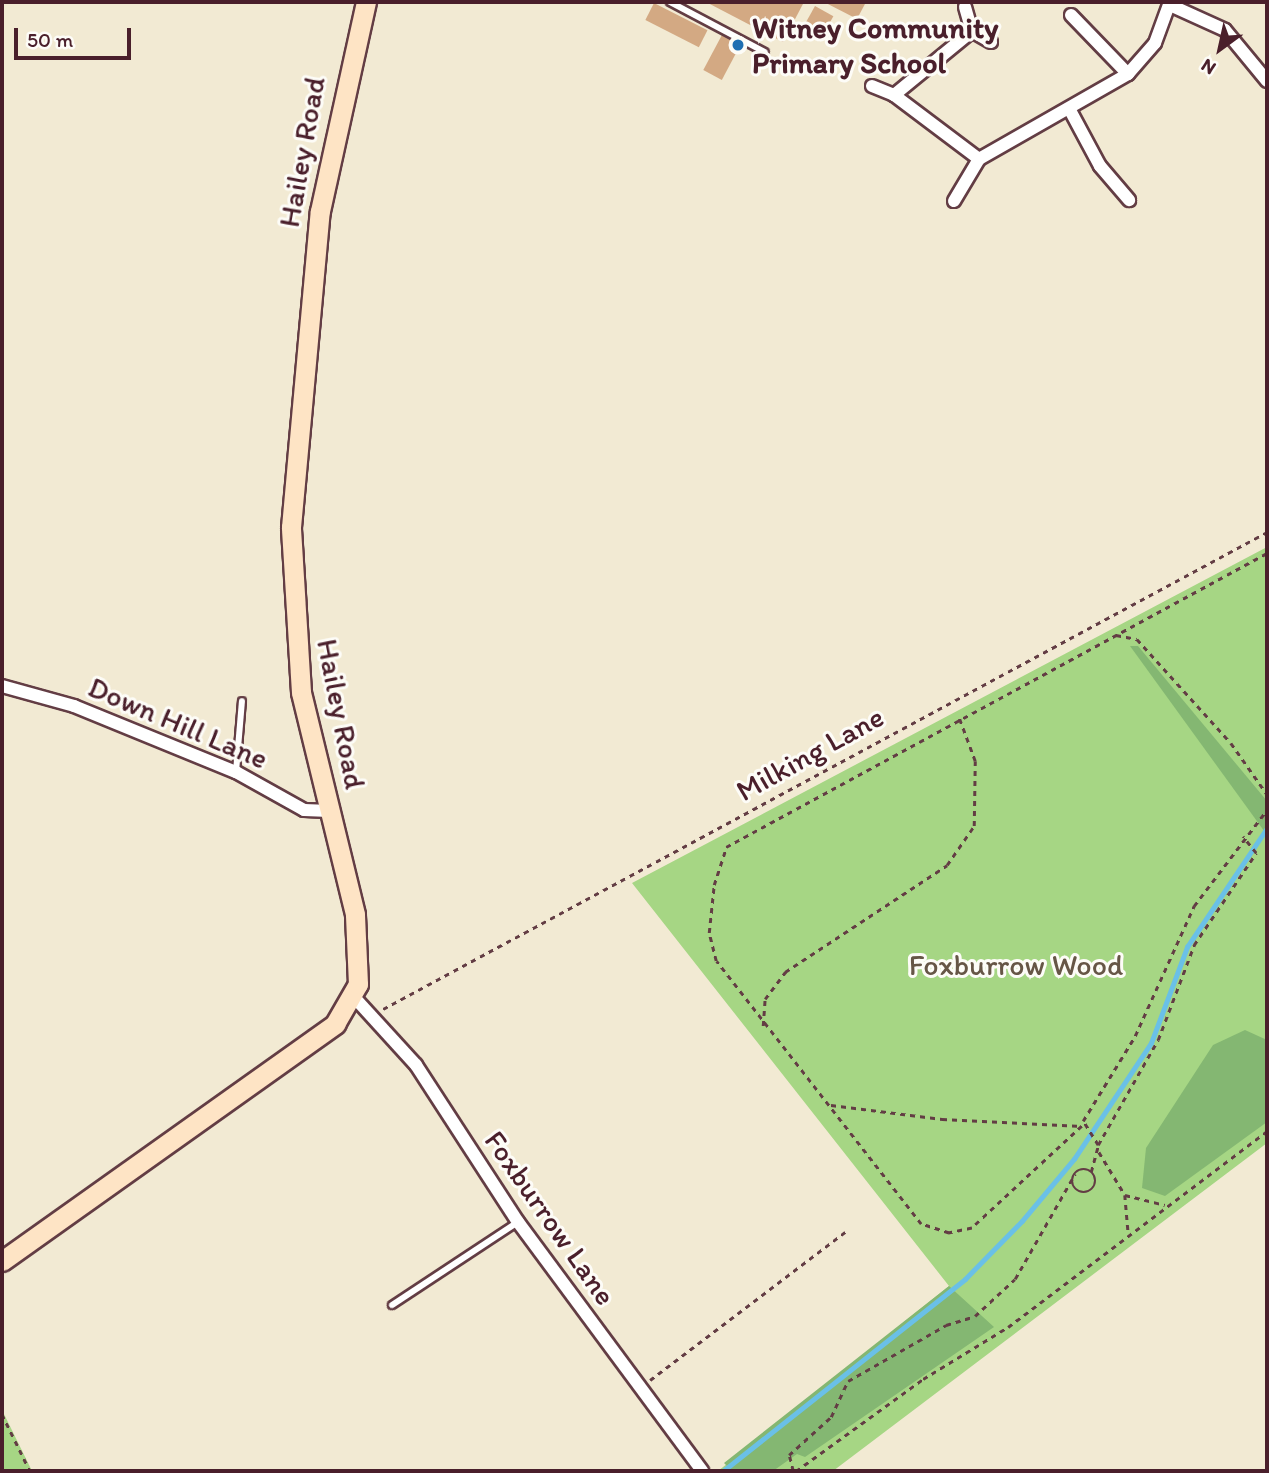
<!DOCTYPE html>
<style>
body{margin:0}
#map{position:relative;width:1269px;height:1473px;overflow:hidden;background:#f2ead3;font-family:Itim,sans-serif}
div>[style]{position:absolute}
.green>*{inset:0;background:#a6d684}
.forest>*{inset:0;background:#84b772}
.stream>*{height:4.5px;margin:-2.25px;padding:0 2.25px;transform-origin:2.25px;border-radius:2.25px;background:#6ac0e7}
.building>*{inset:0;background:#d3a983;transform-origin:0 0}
.path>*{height:2.5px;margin-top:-1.25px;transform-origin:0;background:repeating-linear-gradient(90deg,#633d44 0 5px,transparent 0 10px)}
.path>.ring{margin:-1.25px;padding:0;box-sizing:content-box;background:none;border:2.5px solid #633d44;border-radius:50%}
.roads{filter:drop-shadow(2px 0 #633d44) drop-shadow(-2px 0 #633d44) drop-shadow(0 2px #633d44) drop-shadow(0 -2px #633d44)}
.service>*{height:6px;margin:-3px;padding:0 3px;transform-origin:3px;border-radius:3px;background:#fff}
.minor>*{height:12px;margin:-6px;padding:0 6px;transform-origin:6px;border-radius:6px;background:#fff}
.secondary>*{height:19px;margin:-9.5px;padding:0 9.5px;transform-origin:9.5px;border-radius:9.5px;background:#fee4c5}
.dots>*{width:19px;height:19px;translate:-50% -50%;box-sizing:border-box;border:4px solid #fdfcf7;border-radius:50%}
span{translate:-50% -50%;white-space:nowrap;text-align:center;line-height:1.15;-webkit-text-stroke:6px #fdfcf7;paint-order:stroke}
.poi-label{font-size:30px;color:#4a1f2b;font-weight:700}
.left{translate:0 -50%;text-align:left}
.street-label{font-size:30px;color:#4a1f2b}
.park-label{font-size:30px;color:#665646}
.frame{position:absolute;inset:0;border:4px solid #4a1f2b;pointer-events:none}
.north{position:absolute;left:1185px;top:14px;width:70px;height:70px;-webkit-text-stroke:5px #fdfcf7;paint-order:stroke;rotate:213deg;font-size:19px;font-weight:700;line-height:28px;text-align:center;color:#4a1f2b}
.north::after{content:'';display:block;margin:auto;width:24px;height:32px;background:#4a1f2b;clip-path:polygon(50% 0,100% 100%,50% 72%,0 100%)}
.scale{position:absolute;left:14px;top:28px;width:117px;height:32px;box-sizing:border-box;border:4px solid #4a1f2b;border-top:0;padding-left:9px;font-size:21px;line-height:24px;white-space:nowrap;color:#4a1f2b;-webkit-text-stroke:5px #fdfcf7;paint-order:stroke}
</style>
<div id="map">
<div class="green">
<i style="clip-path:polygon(1267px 547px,1267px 1143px,833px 1471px,718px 1471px,949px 1286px,632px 883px)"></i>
<i style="clip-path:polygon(2px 1410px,32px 1471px,2px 1471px)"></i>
</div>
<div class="forest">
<i style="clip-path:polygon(1130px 646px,1138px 646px,1267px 801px,1267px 835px)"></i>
<i style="clip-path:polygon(1245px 1030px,1267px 1040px,1267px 1122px,1165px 1196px,1142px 1188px,1146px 1148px,1213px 1045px)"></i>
<i style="clip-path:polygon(949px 1286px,994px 1327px,805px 1457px,797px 1454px,773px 1471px,732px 1471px,724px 1463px)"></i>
</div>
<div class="stream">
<i style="left:723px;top:1471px;width:309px;rotate:-38.4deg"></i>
<i style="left:965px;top:1279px;width:81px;rotate:-45.5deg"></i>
<i style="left:1022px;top:1221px;width:81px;rotate:-50deg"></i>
<i style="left:1074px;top:1159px;width:139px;rotate:-56.4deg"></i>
<i style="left:1151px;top:1043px;width:103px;rotate:-69.4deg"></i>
<i style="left:1187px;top:947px;width:143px;rotate:-56.1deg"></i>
</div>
<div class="building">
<i style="clip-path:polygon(706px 2px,804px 2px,783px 42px)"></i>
<i style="clip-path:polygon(824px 2px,866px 2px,857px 19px)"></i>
<i style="left:654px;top:3px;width:60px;height:19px;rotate:27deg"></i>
<i style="left:815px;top:6px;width:21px;height:29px;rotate:29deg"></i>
<i style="left:723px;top:33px;width:21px;height:42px;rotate:28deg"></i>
</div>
<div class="path">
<i style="left:1116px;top:635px;width:21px;rotate:11deg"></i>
<i style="left:1137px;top:639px;width:140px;rotate:47.9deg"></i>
<i style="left:1231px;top:743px;width:62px;rotate:54.8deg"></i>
<i style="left:383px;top:1009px;width:1004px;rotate:-28.35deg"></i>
<i style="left:763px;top:1026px;width:27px;rotate:-86deg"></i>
<i style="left:765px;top:999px;width:34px;rotate:-53deg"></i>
<i style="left:785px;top:972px;width:194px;rotate:-33.4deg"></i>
<i style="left:947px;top:865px;width:47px;rotate:-55.3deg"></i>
<i style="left:974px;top:826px;width:65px;rotate:-89.1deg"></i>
<i style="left:975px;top:761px;width:46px;rotate:-110.4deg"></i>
<i style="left:831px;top:1105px;width:112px;rotate:7.2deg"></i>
<i style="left:942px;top:1119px;width:140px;rotate:2.9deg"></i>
<i style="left:1082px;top:1126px;width:150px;rotate:137.2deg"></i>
<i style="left:972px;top:1228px;width:24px;rotate:168deg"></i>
<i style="left:949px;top:1233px;width:29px;rotate:-162deg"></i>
<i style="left:921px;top:1224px;width:333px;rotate:-127.9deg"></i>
<i style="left:716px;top:961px;width:29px;rotate:-104deg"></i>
<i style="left:709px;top:933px;width:48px;rotate:-84.1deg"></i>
<i style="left:714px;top:885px;width:40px;rotate:-72deg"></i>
<i style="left:726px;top:847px;width:616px;rotate:-28.52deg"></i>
<i style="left:1098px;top:1145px;width:121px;rotate:-60.3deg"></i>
<i style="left:1158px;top:1040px;width:102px;rotate:-69.2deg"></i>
<i style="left:1194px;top:945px;width:111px;rotate:-56deg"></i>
<i style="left:1256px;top:853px;width:21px;rotate:-129deg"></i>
<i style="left:1099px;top:1152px;width:50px;rotate:58.8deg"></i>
<i style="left:1125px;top:1195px;width:41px;rotate:14deg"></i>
<i class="ring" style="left:1072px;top:1169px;width:21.5px;height:21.5px"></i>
<i style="left:1091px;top:1172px;width:28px;rotate:-75deg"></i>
<i style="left:1098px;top:1145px;width:28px;rotate:-122deg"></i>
<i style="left:1083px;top:1121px;width:100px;rotate:-58.5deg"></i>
<i style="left:1135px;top:1036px;width:143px;rotate:-65.6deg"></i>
<i style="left:1194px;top:906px;width:121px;rotate:-52.8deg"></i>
<i style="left:1125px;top:1195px;width:36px;rotate:85deg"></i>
<i style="left:650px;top:1380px;width:245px;rotate:-37.2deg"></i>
<i style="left:2px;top:1414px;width:64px;rotate:63.8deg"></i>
<i style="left:793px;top:1471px;width:16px;rotate:-104deg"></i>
<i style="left:789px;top:1455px;width:57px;rotate:-42.1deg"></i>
<i style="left:831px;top:1417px;width:40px;rotate:-65deg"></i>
<i style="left:848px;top:1381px;width:113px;rotate:-29.7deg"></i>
<i style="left:946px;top:1325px;width:30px;rotate:-17deg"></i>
<i style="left:975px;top:1316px;width:54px;rotate:-42.8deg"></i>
<i style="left:1015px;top:1279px;width:121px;rotate:-60.3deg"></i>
<i style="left:796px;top:1471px;width:157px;rotate:-35.9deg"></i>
<i style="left:923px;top:1379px;width:100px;rotate:-31.5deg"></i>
<i style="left:1008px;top:1327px;width:325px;rotate:-37.1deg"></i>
</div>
<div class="roads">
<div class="service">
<i style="left:670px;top:2px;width:107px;rotate:27.8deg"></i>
<i style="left:236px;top:772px;width:71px;rotate:-85.2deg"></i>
<i style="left:392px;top:1305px;width:151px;rotate:-33.4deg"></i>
</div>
<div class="minor">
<i style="left:1170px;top:5px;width:60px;rotate:24.4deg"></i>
<i style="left:1225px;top:30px;width:66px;rotate:50.5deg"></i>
<i style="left:965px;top:7px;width:25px;rotate:74deg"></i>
<i style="left:972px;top:31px;width:22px;rotate:30deg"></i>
<i style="left:1071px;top:15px;width:82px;rotate:46deg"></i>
<i style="left:972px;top:31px;width:101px;rotate:140.6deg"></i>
<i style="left:894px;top:95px;width:106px;rotate:37deg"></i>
<i style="left:872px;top:86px;width:24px;rotate:22deg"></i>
<i style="left:1071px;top:112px;width:61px;rotate:61.8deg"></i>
<i style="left:1100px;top:166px;width:45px;rotate:49.5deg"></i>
<i style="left:954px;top:201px;width:49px;rotate:-59.2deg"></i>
<i style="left:979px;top:159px;width:172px;rotate:-29.7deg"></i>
<i style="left:1128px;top:74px;width:41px;rotate:-48.9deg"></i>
<i style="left:1155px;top:43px;width:44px;rotate:-69.9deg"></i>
<i style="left:2px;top:686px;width:75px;rotate:15.5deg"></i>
<i style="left:74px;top:706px;width:175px;rotate:22.2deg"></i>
<i style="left:236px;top:772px;width:78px;rotate:29.2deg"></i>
<i style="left:304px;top:810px;width:26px;rotate:2deg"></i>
<i style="left:353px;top:996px;width:93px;rotate:47.6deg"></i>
<i style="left:416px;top:1065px;width:187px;rotate:57deg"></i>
<i style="left:518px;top:1222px;width:310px;rotate:53.5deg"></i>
</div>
<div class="secondary">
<i style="left:2px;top:1261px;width:409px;rotate:-35.4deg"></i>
<i style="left:335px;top:1024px;width:46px;rotate:-60.1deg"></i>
<i style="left:358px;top:984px;width:70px;rotate:-92.5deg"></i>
<i style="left:355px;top:914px;width:228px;rotate:-103.7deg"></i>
<i style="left:301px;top:692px;width:165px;rotate:-93.5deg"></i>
<i style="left:291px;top:527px;width:317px;rotate:-84.8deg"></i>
<i style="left:320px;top:211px;width:214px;rotate:-77.6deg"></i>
</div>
</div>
<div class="dots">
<i style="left:738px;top:45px;background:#1f6fb2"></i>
</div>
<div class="poi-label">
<span class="left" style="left:752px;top:45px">Witney Community<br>Primary School</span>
</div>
<div class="street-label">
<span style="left:302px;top:152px;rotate:-80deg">Hailey Road</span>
<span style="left:341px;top:714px;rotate:79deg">Hailey Road</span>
<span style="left:178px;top:723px;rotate:23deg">Down Hill Lane</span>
<span style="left:810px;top:754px;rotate:-29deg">Milking Lane</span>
<span style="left:550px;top:1218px;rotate:55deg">Foxburrow Lane</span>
</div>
<div class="park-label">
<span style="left:1016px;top:965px">Foxburrow Wood</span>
</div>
<div class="frame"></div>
<div class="north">N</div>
<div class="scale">50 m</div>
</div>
